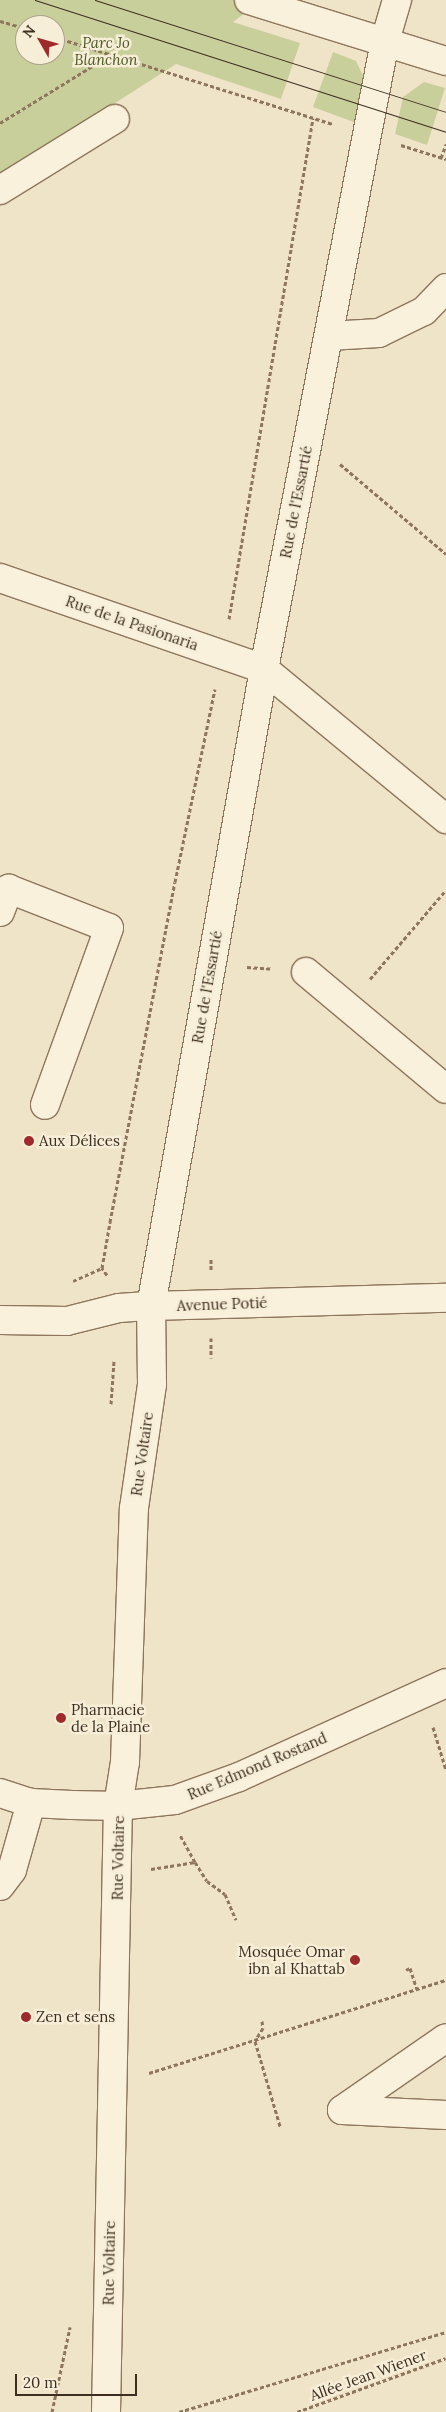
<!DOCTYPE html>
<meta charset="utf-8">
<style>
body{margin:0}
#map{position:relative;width:446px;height:2412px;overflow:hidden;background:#f0e4c8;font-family:Lora,serif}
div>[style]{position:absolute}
.green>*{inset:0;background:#c9cf9b}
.path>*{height:3px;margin-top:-1.5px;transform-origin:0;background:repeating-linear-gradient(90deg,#8d765c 0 4px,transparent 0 6.5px)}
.roads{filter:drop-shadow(1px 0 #8d765c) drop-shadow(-1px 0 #8d765c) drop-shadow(0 1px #8d765c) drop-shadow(0 -1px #8d765c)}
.minor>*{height:28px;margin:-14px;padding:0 14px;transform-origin:14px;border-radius:14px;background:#faf1dc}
.tram>*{height:1px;margin:-0.5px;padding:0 0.5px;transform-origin:0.5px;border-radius:0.5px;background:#3d2e20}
.dots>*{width:14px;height:14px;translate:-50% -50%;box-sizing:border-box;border:2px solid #f7eed8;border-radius:50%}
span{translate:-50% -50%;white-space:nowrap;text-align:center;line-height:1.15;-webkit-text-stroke:5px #f7eed8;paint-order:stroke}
.park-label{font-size:15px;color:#4d5a26;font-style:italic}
.street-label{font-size:15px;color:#3d2e20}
.poi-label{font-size:15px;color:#3d2e20}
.left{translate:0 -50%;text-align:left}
.right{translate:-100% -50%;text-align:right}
.north{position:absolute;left:15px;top:15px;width:50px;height:50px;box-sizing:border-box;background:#f7eed8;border:1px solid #ada18e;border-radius:50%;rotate:308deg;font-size:14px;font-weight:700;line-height:20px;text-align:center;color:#3d2e20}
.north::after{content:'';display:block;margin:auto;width:18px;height:22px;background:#9e2a2b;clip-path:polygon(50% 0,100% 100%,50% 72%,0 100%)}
.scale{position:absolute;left:15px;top:2374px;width:122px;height:22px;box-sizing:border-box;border:2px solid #3d2e20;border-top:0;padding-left:6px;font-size:15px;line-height:18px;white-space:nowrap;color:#3d2e20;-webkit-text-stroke:4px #f7eed8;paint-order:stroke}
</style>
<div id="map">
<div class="green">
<i style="clip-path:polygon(evenodd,0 0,262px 0,233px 22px,300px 43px,281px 99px,176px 64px,0 177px,0 0,25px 25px,55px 25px,55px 55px,25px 55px,25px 25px)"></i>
<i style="clip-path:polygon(333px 52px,356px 61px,365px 80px,359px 124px,313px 107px)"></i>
<i style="clip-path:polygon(424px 82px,445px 88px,427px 145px,395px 134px,403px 97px)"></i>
</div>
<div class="path">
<i style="left:0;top:21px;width:26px;rotate:16deg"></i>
<i style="left:55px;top:37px;width:291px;rotate:17.4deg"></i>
<i style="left:0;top:123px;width:132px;rotate:-31.6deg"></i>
<i style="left:401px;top:145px;width:47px;rotate:17.3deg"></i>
<i style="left:441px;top:158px;width:15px;rotate:-70deg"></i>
<i style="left:340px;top:464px;width:139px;rotate:40.3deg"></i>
<i style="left:229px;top:619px;width:508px;rotate:-80.48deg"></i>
<i style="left:247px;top:967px;width:26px;rotate:4deg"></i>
<i style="left:370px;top:979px;width:117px;rotate:-49.5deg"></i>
<i style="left:211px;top:1270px;width:11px;rotate:-90deg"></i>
<i style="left:107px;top:1275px;width:9px;rotate:-126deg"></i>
<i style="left:102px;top:1268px;width:47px;rotate:-80.1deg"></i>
<i style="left:110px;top:1222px;width:346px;rotate:-79.2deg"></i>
<i style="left:175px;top:882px;width:197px;rotate:-78.3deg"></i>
<i style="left:73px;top:1281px;width:32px;rotate:-24deg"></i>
<i style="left:211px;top:1338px;width:20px;rotate:90deg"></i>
<i style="left:111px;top:1404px;width:43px;rotate:-86deg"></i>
<i style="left:433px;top:1727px;width:45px;rotate:73.2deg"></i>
<i style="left:195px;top:1862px;width:22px;rotate:58deg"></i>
<i style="left:207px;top:1881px;width:22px;rotate:36deg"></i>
<i style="left:225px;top:1894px;width:28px;rotate:67deg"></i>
<i style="left:151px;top:1869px;width:45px;rotate:-9deg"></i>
<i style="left:195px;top:1862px;width:31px;rotate:-119deg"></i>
<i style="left:406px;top:1970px;width:4px;rotate:-27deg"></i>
<i style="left:410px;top:1968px;width:22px;rotate:72deg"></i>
<i style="left:262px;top:2021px;width:7px;rotate:82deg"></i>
<i style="left:263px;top:2028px;width:15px;rotate:122deg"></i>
<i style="left:255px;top:2041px;width:89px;rotate:73.6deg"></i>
<i style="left:149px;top:2073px;width:311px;rotate:-17.4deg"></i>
<i style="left:52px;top:2412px;width:87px;rotate:-78deg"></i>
<i style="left:179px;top:2412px;width:279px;rotate:-16.7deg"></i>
<i style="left:297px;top:2412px;width:158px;rotate:-19.9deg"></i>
</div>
<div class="roads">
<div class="minor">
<i style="left:249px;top:0;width:206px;rotate:17.2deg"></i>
<i style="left:0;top:190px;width:135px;rotate:-31.7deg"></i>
<i style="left:329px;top:336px;width:50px;rotate:-3.4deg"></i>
<i style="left:379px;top:333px;width:50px;rotate:-26.1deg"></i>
<i style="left:424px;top:311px;width:32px;rotate:-46deg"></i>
<i style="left:0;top:578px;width:279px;rotate:19deg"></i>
<i style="left:264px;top:669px;width:236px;rotate:39.5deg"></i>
<i style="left:0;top:912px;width:25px;rotate:-69deg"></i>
<i style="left:9px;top:889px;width:107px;rotate:21.3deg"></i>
<i style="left:109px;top:928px;width:188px;rotate:109.9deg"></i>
<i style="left:306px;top:972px;width:182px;rotate:39.9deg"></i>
<i style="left:0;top:1320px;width:67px;rotate:0.9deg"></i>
<i style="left:67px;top:1321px;width:54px;rotate:-14deg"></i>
<i style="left:119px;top:1308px;width:32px;rotate:-4deg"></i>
<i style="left:151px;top:1306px;width:295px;rotate:-1.6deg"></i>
<i style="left:0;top:1793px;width:33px;rotate:18deg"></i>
<i style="left:31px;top:1803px;width:41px;rotate:2.8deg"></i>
<i style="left:72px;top:1805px;width:46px;rotate:1.2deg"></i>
<i style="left:118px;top:1806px;width:57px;rotate:-6deg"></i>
<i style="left:175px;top:1800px;width:68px;rotate:-19.8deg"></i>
<i style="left:239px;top:1777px;width:227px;rotate:-24.4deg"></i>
<i style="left:0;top:1886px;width:20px;rotate:-53deg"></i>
<i style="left:12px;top:1870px;width:70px;rotate:-74.2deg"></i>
<i style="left:342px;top:2110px;width:126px;rotate:-34.7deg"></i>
<i style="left:342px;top:2110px;width:104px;rotate:2.8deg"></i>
<i style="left:106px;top:2412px;width:606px;rotate:-88.87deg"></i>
<i style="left:118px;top:1806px;width:45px;rotate:-81deg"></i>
<i style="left:125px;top:1762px;width:254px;rotate:-88deg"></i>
<i style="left:134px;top:1508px;width:125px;rotate:-81.7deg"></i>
<i style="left:152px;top:1384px;width:78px;rotate:-90.7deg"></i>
<i style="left:151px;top:1306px;width:647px;rotate:-79.94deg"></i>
<i style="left:264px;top:669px;width:640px;rotate:-79.09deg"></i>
<i style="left:385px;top:41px;width:43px;rotate:-73.7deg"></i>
</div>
</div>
<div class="tram">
<i style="left:35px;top:0;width:432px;rotate:17.8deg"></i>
<i style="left:95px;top:0;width:368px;rotate:17.7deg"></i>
</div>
<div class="dots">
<i style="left:29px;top:1141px;background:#9e2a2b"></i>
<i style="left:61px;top:1718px;background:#9e2a2b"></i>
<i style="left:355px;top:1960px;background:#9e2a2b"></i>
<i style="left:26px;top:2017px;background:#9e2a2b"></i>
</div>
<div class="park-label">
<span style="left:106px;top:51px">Parc Jo<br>Blanchon</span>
</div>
<div class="street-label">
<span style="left:296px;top:502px;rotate:-79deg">Rue de l'Essartié</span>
<span style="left:132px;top:623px;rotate:19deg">Rue de la Pasionaria</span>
<span style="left:207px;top:987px;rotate:-80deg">Rue de l'Essartié</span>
<span style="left:222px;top:1304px;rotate:-2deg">Avenue Potié</span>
<span style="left:142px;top:1454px;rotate:-82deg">Rue Voltaire</span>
<span style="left:257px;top:1766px;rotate:-23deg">Rue Edmond Rostand</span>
<span style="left:118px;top:1858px;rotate:-89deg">Rue Voltaire</span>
<span style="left:109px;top:2263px;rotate:-89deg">Rue Voltaire</span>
<span style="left:368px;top:2375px;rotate:-20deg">Allée Jean Wiener</span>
</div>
<div class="poi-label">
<span class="left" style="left:39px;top:1141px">Aux Délices</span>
<span class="left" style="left:71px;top:1718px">Pharmacie<br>de la Plaine</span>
<span class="right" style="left:345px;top:1960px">Mosquée Omar<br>ibn al Khattab</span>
<span class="left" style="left:36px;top:2017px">Zen et sens</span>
</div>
<div class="north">N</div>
<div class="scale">20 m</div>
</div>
